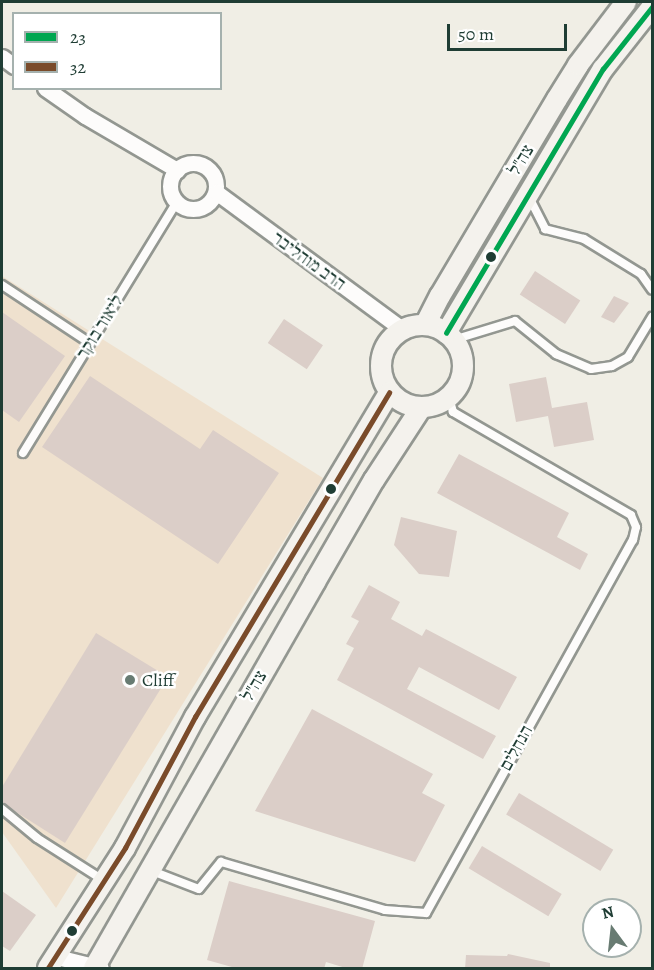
<!DOCTYPE html>
<meta charset="utf-8">
<style>
body{margin:0}
#map{position:relative;width:654px;height:970px;overflow:hidden;background:#f0eee5;font-family:Alegreya,"Frank Ruhl Libre",serif}
div>[style]{position:absolute}
.built>*{inset:0;background:#efe1ce}
.building>*{inset:0;background:#dbcec8;transform-origin:0 0}
.roads{filter:drop-shadow(2px 0 #939791) drop-shadow(-2px 0 #939791) drop-shadow(0 2px #939791) drop-shadow(0 -2px #939791)}
.lane>*{height:8px;margin:-4px;padding:0 4px;transform-origin:4px;border-radius:4px;background:#fdfcfb}
.street>*{height:15px;margin:-7.5px;padding:0 7.5px;transform-origin:7.5px;border-radius:7.5px;background:#fdfcfb}
.street>.ring{margin:-7.5px;padding:0;box-sizing:content-box;background:none;border:15px solid #fdfcfb;border-radius:50%}
.secondary>*{height:20px;margin:-10px;padding:0 10px;transform-origin:10px;border-radius:10px;background:#f4f2ed}
.secondary>.ring{margin:-10px;padding:0;box-sizing:content-box;background:none;border:20px solid #f4f2ed;border-radius:50%}
.bus-1>*{height:4.5px;margin:-2.25px;padding:0 2.25px;transform-origin:2.25px;border-radius:2.25px;background:#00a651}
.bus-2>*{height:4.5px;margin:-2.25px;padding:0 2.25px;transform-origin:2.25px;border-radius:2.25px;background:#7a4b2a}
.dots>*{width:16px;height:16px;translate:-50% -50%;box-sizing:border-box;border:3px solid #fff;border-radius:50%}
span{translate:-50% -50%;white-space:nowrap;text-align:center;line-height:1.15;-webkit-text-stroke:5px #fff;paint-order:stroke}
.street-label{font-size:18px;color:#1f3d34}
.poi-label{font-size:18px;color:#1f3d34}
.left{translate:0 -50%;text-align:left}
.frame{position:absolute;inset:0;border:3px solid #1f3d34;pointer-events:none}
.legend{position:absolute;left:12px;top:12px;width:210px;height:78px;box-sizing:border-box;background:#fff;border:2px solid #a5b1ae;margin:0;padding:8px 10px;list-style:none;font-size:18px;color:#1f3d34}
.legend li{display:flex;align-items:center;gap:12px;height:30px}
.legend b{width:30px;border:2px solid #a5b1ae}
.north{position:absolute;left:582px;top:898px;width:60px;height:60px;box-sizing:border-box;background:#fff;border:2px solid #a5b1ae;border-radius:50%;rotate:345deg;font-size:16px;font-weight:700;line-height:24px;text-align:center;color:#1f3d34}
.north::after{content:'';display:block;margin:auto;width:21px;height:27px;background:#687b72;clip-path:polygon(50% 0,100% 100%,50% 72%,0 100%)}
.scale{position:absolute;left:447px;top:24px;width:120px;height:27px;box-sizing:border-box;border:3px solid #1f3d34;border-top:0;padding-left:8px;font-size:18px;line-height:21px;white-space:nowrap;color:#1f3d34;-webkit-text-stroke:4px #fff;paint-order:stroke}
</style>
<div id="map">
<div class="built">
<i style="clip-path:polygon(2px 276px,323px 478px,56px 908px,2px 832px)"></i>
</div>
<div class="building">
<i style="left:535px;top:271px;width:54px;height:28px;rotate:33deg"></i>
<i style="clip-path:polygon(614px 296px,629px 303px,614px 323px,601px 317px)"></i>
<i style="clip-path:polygon(2px 312px,65px 356px,19px 422px,2px 410px)"></i>
<i style="left:284px;top:319px;width:47px;height:29px;rotate:34deg"></i>
<i style="clip-path:polygon(90px 376px,200px 449px,213px 430px,279px 473px,218px 564px,42px 447px)"></i>
<i style="clip-path:polygon(546px 377px,552px 408px,587px 402px,594px 440px,554px 447px,548px 416px,516px 422px,509px 384px)"></i>
<i style="clip-path:polygon(459px 454px,569px 513px,557px 537px,588px 554px,580px 570px,437px 493px)"></i>
<i style="clip-path:polygon(401px 517px,457px 531px,449px 577px,419px 574px,394px 545px)"></i>
<i style="clip-path:polygon(369px 585px,400px 602px,391px 619px,422px 636px,426px 629px,517px 677px,499px 710px,419px 667px,407px 689px,496px 736px,483px 759px,337px 680px,354px 648px,346px 644px,359px 621px,351px 617px)"></i>
<i style="clip-path:polygon(96px 633px,168px 677px,65px 843px,2px 803px,2px 787px)"></i>
<i style="clip-path:polygon(312px 709px,433px 774px,422px 793px,445px 805px,415px 862px,255px 811px)"></i>
<i style="left:519px;top:793px;width:110px;height:25px;rotate:31deg"></i>
<i style="left:482px;top:846px;width:93px;height:26px;rotate:31deg"></i>
<i style="clip-path:polygon(229px 881px,375px 921px,362px 969px,349px 969px,326px 962px,324px 969px,239px 969px,207px 960px)"></i>
<i style="clip-path:polygon(2px 891px,36px 915px,10px 951px,2px 946px)"></i>
<i style="clip-path:polygon(508px 954px,550px 963px,550px 969px,465px 969px,466px 955px,507px 956px)"></i>
</div>
<div class="roads">
<div class="lane">
<i style="left:530px;top:199px;width:34px;rotate:63deg"></i>
<i style="left:545px;top:229px;width:40px;rotate:14.4deg"></i>
<i style="left:584px;top:239px;width:67px;rotate:31.6deg"></i>
<i style="left:641px;top:274px;width:19px;rotate:55deg"></i>
<i style="left:2px;top:285px;width:105px;rotate:33.4deg"></i>
<i style="left:453px;top:340px;width:65px;rotate:-17deg"></i>
<i style="left:515px;top:321px;width:53px;rotate:38.8deg"></i>
<i style="left:556px;top:354px;width:38px;rotate:23deg"></i>
<i style="left:591px;top:369px;width:21px;rotate:-8deg"></i>
<i style="left:612px;top:366px;width:18px;rotate:-29deg"></i>
<i style="left:628px;top:357px;width:47px;rotate:-59deg"></i>
<i style="left:23px;top:453px;width:294px;rotate:-58.5deg"></i>
<i style="left:2px;top:809px;width:45px;rotate:39.6deg"></i>
<i style="left:37px;top:838px;width:78px;rotate:32.5deg"></i>
<i style="left:152px;top:871px;width:50px;rotate:21deg"></i>
<i style="left:199px;top:889px;width:35px;rotate:-51deg"></i>
<i style="left:221px;top:862px;width:171px;rotate:16.3deg"></i>
<i style="left:385px;top:910px;width:41px;rotate:4.2deg"></i>
<i style="left:426px;top:913px;width:427px;rotate:-61deg"></i>
<i style="left:633px;top:540px;width:13px;rotate:-77deg"></i>
<i style="left:636px;top:527px;width:13px;rotate:-113deg"></i>
<i style="left:631px;top:515px;width:206px;rotate:-149.9deg"></i>
<i style="left:453px;top:412px;width:16px;rotate:-105deg"></i>
</div>
<div class="street">
<i style="left:2px;top:57px;width:15px;rotate:37deg"></i>
<i style="left:45px;top:88px;width:49px;rotate:35deg"></i>
<i style="left:85px;top:116px;width:107px;rotate:30.4deg"></i>
<i class="ring" style="left:170px;top:163px;width:31px;height:31px"></i>
<i style="left:216px;top:192px;width:232px;rotate:36.4deg"></i>
<i style="left:57px;top:957px;width:45px;rotate:14deg"></i>
</div>
<div class="secondary">
<i class="ring" style="left:381px;top:325px;width:62px;height:62px"></i>
<i style="left:425px;top:325px;width:33px;rotate:-63deg"></i>
<i style="left:440px;top:296px;width:229px;rotate:-59.3deg"></i>
<i style="left:557px;top:99px;width:40px;rotate:-58deg"></i>
<i style="left:578px;top:65px;width:79px;rotate:-52.7deg"></i>
<i style="left:446px;top:333px;width:307px;rotate:-59.3deg"></i>
<i style="left:603px;top:69px;width:79px;rotate:-51.7deg"></i>
<i style="left:48px;top:968px;width:143px;rotate:-57.3deg"></i>
<i style="left:125px;top:848px;width:149px;rotate:-61.9deg"></i>
<i style="left:195px;top:717px;width:378px;rotate:-59.1deg"></i>
<i style="left:94px;top:968px;width:445px;rotate:-60.2deg"></i>
<i style="left:315px;top:582px;width:118px;rotate:-60deg"></i>
<i style="left:374px;top:480px;width:86px;rotate:-56.9deg"></i>
</div>
</div>
<div class="bus-1">
<i style="left:446px;top:333px;width:307px;rotate:-59.3deg"></i>
<i style="left:603px;top:69px;width:79px;rotate:-51.7deg"></i>
</div>
<div class="bus-2">
<i style="left:48px;top:968px;width:143px;rotate:-57.3deg"></i>
<i style="left:125px;top:848px;width:149px;rotate:-61.9deg"></i>
<i style="left:195px;top:717px;width:378px;rotate:-59.1deg"></i>
</div>
<div class="dots">
<i style="left:491px;top:257px;background:#1f3d34"></i>
<i style="left:331px;top:489px;background:#1f3d34"></i>
<i style="left:130px;top:680px;background:#687b72"></i>
<i style="left:72px;top:931px;background:#1f3d34"></i>
</div>
<div class="street-label">
<span style="left:521px;top:160px;rotate:-59deg">צה"ל</span>
<span style="left:309px;top:261px;rotate:36deg">הרב מוהליבר</span>
<span style="left:100px;top:327px;rotate:-58deg">ליאור בוקר</span>
<span style="left:254px;top:686px;rotate:-60deg">צה"ל</span>
<span style="left:516px;top:748px;rotate:-61deg">הנחלים</span>
</div>
<div class="poi-label">
<span class="left" style="left:142px;top:680px">Cliff</span>
</div>
<div class="frame"></div>
<ul class="legend">
<li><b style="height:8px;background:#00a651"></b>23</li>
<li><b style="height:8px;background:#7a4b2a"></b>32</li>
</ul>
<div class="north">N</div>
<div class="scale">50 m</div>
</div>
